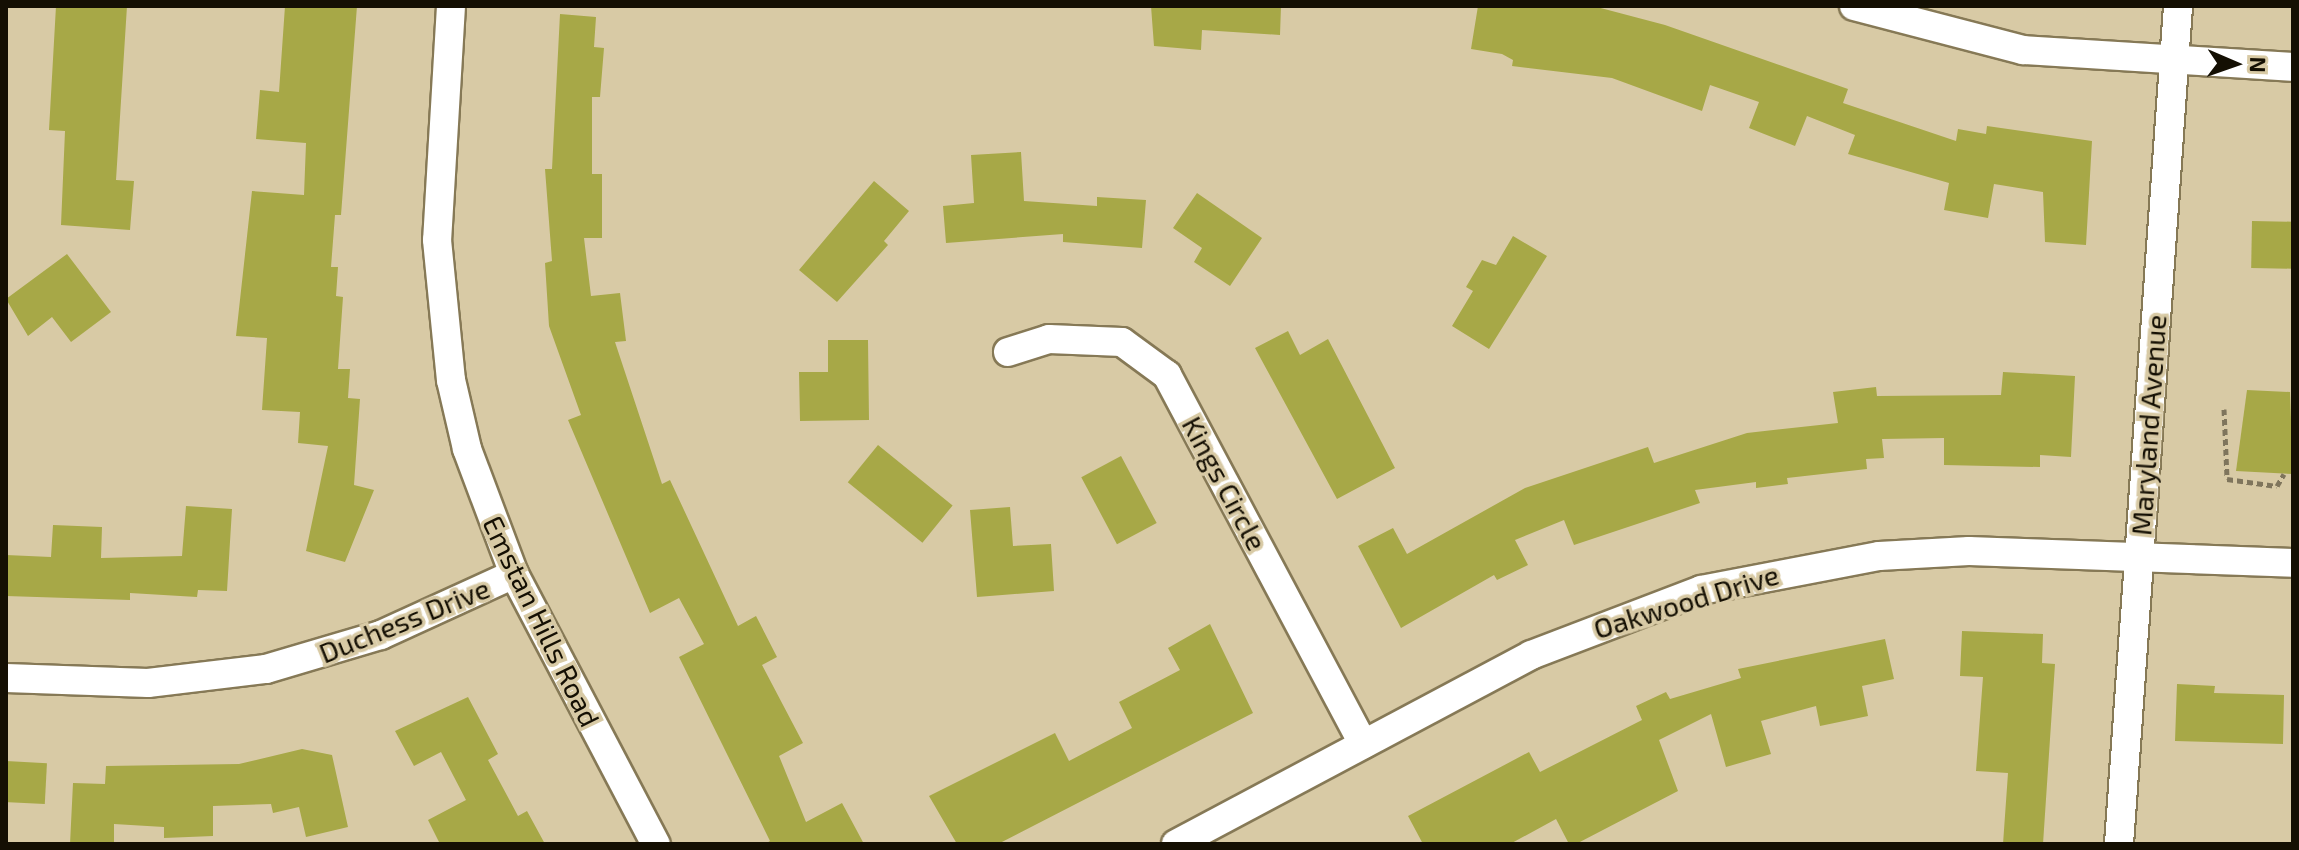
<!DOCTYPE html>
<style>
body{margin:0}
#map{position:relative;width:2299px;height:850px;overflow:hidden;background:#d8caa5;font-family:"Exo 2",sans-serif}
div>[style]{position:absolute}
.building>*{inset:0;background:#a7a847;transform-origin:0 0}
.path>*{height:5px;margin-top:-2.5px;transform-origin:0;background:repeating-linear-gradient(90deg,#7f755c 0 6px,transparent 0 10px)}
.roads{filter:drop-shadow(2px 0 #867956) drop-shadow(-2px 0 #867956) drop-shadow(0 2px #867956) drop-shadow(0 -2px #867956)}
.minor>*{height:28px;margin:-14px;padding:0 14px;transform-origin:14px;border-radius:14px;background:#fff}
span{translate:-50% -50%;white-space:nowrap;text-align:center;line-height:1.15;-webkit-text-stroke:7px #d8caa5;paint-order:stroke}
.street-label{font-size:28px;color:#140f03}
.frame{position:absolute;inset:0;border:8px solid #140f03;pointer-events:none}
.north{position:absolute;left:2195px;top:24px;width:80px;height:80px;-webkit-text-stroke:6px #d8caa5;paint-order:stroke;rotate:92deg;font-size:22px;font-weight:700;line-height:32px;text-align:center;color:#140f03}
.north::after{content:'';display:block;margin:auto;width:28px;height:36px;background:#140f03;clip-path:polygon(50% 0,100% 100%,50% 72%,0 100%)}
</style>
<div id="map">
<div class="building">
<i style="clip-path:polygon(56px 6px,127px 6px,116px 180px,134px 181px,130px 230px,61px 225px,65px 131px,49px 130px)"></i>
<i style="clip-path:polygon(285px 6px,357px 6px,341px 215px,335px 215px,331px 267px,338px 267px,336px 296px,343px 297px,338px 369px,350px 369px,348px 398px,360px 399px,354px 485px,374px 490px,345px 562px,306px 551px,328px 446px,298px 443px,300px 412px,262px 410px,267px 338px,236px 336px,252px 191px,304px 195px,306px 143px,256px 139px,260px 90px,279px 92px)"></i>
<i style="clip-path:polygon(1151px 6px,1281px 6px,1280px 35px,1202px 30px,1201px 50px,1154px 46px)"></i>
<i style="clip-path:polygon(1478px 6px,1593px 6px,1665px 25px,1848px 89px,1843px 103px,1956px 141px,1958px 129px,1986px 134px,1987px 126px,2092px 141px,2086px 245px,2045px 242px,2043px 192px,1994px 184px,1988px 218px,1944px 210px,1949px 183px,1848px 154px,1855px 135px,1807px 116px,1795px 146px,1749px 128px,1759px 102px,1710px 85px,1702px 111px,1612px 78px,1512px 66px,1513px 60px,1502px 54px,1471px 49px)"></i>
<i style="clip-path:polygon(560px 14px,596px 17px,594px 47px,604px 48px,600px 97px,592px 97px,592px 174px,602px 174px,602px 238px,584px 238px,591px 296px,620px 293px,626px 341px,615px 342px,662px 484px,670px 480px,738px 626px,756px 616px,777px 657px,762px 665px,803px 743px,779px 756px,806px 822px,842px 803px,864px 844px,765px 844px,770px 841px,679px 657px,704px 644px,679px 598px,650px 613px,568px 420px,581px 415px,549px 326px,545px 263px,552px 261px,545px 169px,552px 169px)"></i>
<i style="clip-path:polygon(1021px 152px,1024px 201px,1097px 206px,1097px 197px,1146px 200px,1142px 248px,1063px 242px,1063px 234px,946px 243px,943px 206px,974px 203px,971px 155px)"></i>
<i style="clip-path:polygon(874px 181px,909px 211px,884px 241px,888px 245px,837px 302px,799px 270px)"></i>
<i style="clip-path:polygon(1197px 193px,1262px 238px,1230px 286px,1194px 262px,1202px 248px,1173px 228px)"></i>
<i style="left:2252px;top:221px;width:41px;height:47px;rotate:1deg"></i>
<i style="clip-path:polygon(1513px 236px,1547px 256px,1489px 349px,1452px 326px,1473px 291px,1466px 287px,1482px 260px,1496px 265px)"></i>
<i style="clip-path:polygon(67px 254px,111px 312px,71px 342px,52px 317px,28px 336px,6px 299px)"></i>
<i style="clip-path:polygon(1288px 331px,1300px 355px,1328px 339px,1395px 468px,1337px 499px,1255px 348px)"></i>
<i style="clip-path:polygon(828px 340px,868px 340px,869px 420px,800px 421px,799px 372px,828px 372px)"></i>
<i style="clip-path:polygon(2003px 372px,2075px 376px,2071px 457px,2040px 455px,2040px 467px,1944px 465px,1944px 438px,1882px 439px,1884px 458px,1866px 459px,1867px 469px,1787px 478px,1788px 484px,1756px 488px,1756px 482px,1695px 490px,1700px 503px,1574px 545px,1564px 520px,1515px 540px,1528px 565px,1497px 580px,1494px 575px,1401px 628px,1358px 546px,1393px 528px,1407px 554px,1525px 488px,1648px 447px,1654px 463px,1747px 433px,1838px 423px,1833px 392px,1876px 387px,1877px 396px,2001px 395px)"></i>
<i style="clip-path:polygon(2247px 390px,2290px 392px,2293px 474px,2236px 471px)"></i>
<i style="left:878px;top:445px;width:96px;height:48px;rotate:39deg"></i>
<i style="left:1121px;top:456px;width:76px;height:45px;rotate:62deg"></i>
<i style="clip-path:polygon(186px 506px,232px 509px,227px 591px,198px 590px,197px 597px,130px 593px,130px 600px,6px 596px,6px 555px,51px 557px,53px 525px,102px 527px,101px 558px,182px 556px)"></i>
<i style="clip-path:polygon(1010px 507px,1013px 546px,1051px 544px,1054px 591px,977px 597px,970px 510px)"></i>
<i style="clip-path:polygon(1210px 624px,1253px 713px,998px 844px,957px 844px,929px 796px,1055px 733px,1069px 761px,1132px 728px,1119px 702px,1180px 670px,1168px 648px)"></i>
<i style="clip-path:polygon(1962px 631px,2043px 634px,2042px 663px,2055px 664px,2043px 844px,2003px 844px,2008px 773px,1976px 771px,1983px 677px,1960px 676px)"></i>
<i style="clip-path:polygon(1885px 639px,1894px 679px,1862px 686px,1868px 716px,1820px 726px,1816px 706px,1761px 721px,1771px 754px,1726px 767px,1711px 714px,1659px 740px,1678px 791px,1576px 844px,1569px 844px,1556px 819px,1510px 844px,1423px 844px,1408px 816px,1529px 752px,1540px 772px,1642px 720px,1636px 706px,1666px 692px,1670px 699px,1741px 678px,1738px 669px)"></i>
<i style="clip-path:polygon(2177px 684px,2215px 686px,2214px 693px,2284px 695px,2283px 744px,2175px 741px)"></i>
<i style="clip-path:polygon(468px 697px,498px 754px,488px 760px,518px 816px,527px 811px,545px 844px,440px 844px,428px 820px,466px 800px,441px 752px,414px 766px,395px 731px)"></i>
<i style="clip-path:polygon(302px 749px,332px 755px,348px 827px,306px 837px,299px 807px,273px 813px,271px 804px,213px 806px,213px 836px,164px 838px,164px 827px,114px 824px,114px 844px,70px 844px,73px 783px,105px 784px,106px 766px,239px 764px)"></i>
<i style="left:6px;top:761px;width:41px;height:41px;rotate:3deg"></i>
</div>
<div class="path">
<i style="left:2224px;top:409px;width:70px;rotate:87.5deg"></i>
<i style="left:2227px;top:479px;width:50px;rotate:8deg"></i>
<i style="left:2277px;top:486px;width:14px;rotate:-60deg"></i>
</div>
<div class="roads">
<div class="minor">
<i style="left:451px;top:6px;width:234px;rotate:93.4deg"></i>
<i style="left:437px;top:240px;width:141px;rotate:84.3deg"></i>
<i style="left:451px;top:380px;width:71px;rotate:76.9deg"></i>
<i style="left:467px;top:449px;width:134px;rotate:69.4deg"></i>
<i style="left:514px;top:574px;width:305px;rotate:62.3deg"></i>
<i style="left:1854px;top:6px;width:175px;rotate:14.6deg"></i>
<i style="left:2023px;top:50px;width:271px;rotate:3.6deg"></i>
<i style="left:1008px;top:352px;width:43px;rotate:-17.6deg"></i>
<i style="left:1049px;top:339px;width:73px;rotate:2.4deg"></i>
<i style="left:1122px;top:342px;width:56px;rotate:36.3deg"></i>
<i style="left:1167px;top:375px;width:418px;rotate:62deg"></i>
<i style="left:6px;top:678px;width:142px;rotate:2deg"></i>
<i style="left:148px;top:683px;width:119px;rotate:-6.8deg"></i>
<i style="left:266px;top:669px;width:120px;rotate:-16.5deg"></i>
<i style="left:381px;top:635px;width:146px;rotate:-24.6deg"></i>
<i style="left:1176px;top:844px;width:402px;rotate:-28deg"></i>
<i style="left:1531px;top:655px;width:182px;rotate:-20.9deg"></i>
<i style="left:1701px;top:590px;width:181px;rotate:-10.8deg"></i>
<i style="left:1879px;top:556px;width:90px;rotate:-3.2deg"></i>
<i style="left:1969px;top:551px;width:324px;rotate:2.1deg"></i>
<i style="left:2119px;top:844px;width:840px;rotate:-85.97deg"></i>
</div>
</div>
<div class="street-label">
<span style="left:2148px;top:425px;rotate:-86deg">Maryland Avenue</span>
<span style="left:1225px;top:483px;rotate:62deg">Kings Circle</span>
<span style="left:1686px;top:601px;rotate:-17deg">Oakwood Drive</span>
<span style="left:404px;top:620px;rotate:-22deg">Duchess Drive</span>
<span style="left:542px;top:621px;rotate:64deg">Emstan Hills Road</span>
</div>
<div class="frame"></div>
<div class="north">N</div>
</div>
